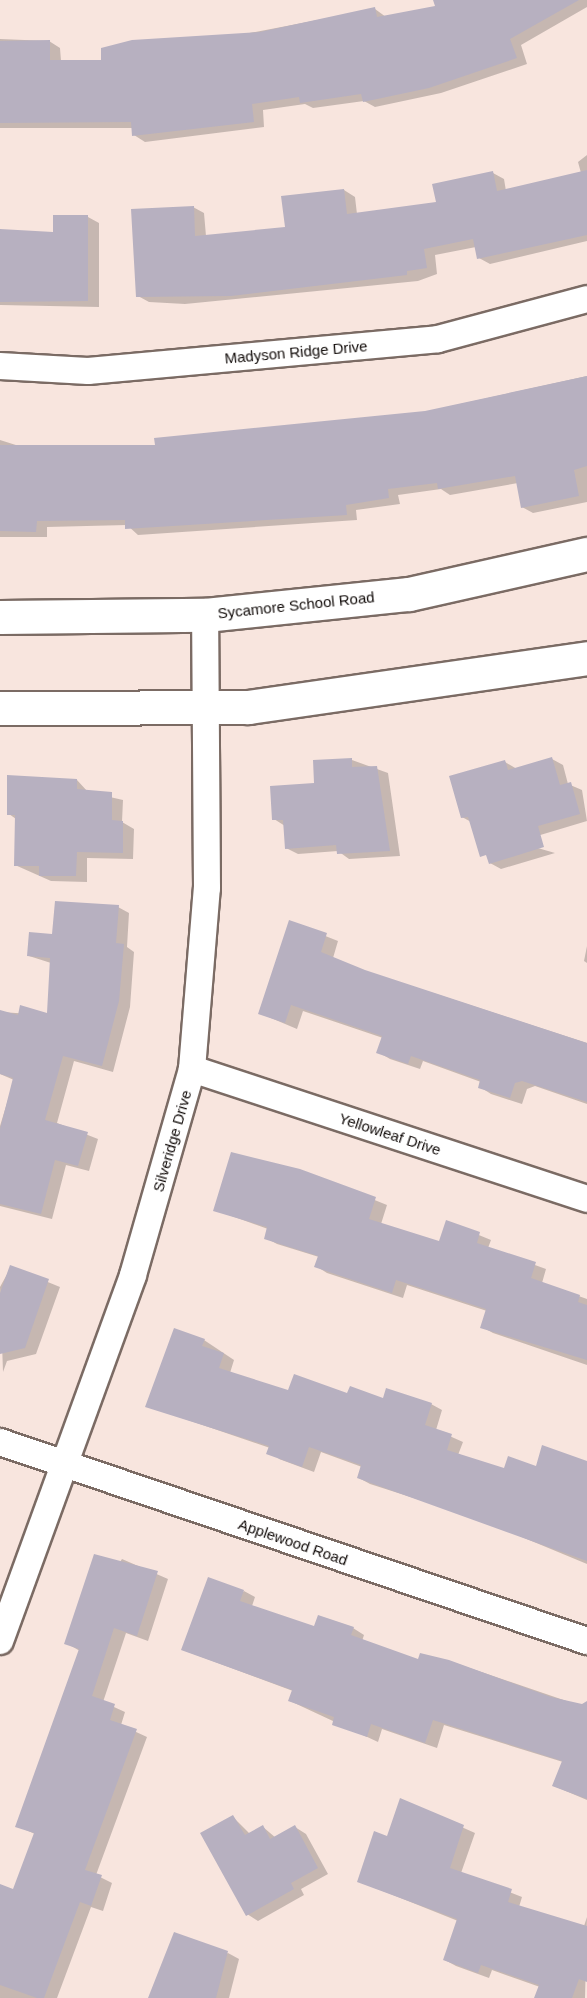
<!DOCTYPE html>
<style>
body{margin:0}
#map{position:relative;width:587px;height:1998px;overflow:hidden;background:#f8e5de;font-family:Helvetica,sans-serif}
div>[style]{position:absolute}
.shadow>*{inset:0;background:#0003}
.building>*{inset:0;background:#b7b0c0}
.roads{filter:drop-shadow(2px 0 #7b6b64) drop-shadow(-2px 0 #7b6b64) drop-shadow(0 2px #7b6b64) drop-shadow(0 -2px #7b6b64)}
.minor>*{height:26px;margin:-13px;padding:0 13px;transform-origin:13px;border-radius:13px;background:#fff}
.secondary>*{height:33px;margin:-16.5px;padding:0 16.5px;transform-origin:16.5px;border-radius:16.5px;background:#fff}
span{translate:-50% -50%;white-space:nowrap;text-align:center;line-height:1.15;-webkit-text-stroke:5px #fff;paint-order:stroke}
.street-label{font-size:15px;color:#100a08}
</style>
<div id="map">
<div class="shadow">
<i style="clip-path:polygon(435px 0,587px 0,587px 7px,521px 45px,527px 64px,441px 93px,375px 107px,364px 101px,313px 108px,305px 104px,263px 110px,264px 127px,145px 142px,134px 135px,133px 128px,0 128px,0 39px,49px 41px,60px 48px,61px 61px,103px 61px,375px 9px,386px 17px,437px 7px)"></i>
<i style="clip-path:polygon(587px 155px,587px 241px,490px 264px,479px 258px,476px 247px,435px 255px,437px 274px,418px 281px,185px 304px,149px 302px,138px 296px,193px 207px,204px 213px,206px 236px,287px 229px,344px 190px,355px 197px,357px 214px,437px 204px,493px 173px,504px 179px,506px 191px,581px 173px,578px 162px)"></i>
<i style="clip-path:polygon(88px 217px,99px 223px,99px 307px,0 305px,0 231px,54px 233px)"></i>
<i style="clip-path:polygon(587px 376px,587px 502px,533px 513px,522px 507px,518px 483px,450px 495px,441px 489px,398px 495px,400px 504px,356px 510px,357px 520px,138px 535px,127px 525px,47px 527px,47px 537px,0 537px,0 440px,19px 446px,156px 447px,425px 412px)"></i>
<i style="clip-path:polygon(552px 759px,563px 765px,568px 784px,582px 790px,587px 821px,517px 842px,555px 853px,501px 869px,490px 863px,473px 823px,462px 817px,505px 762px,517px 769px)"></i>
<i style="clip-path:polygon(352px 760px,388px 773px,400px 856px,349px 859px,338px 851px,298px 854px,286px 848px,285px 826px,274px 819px)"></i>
<i style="clip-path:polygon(77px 780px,88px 792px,123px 800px,122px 822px,134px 829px,133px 859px,87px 858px,87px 882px,51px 881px,15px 865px,16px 819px,9px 814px)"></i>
<i style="clip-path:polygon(118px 907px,129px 913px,127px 947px,134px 952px,130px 1007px,113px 1072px,74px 1061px,57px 1123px,98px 1139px,89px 1171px,66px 1165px,52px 1219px,0 1206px,0 1126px,14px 1080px,0 1074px,0 1012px,48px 1015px,51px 963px,29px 956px,54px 935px)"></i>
<i style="clip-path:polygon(290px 922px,338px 941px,333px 958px,365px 971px,587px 1043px,587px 1104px,535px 1086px,527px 1089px,522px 1104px,491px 1094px,480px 1087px,481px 1082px,423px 1061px,420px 1069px,390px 1059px,378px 1052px,383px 1038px,303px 1011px,297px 1029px,259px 1013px)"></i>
<i style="clip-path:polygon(587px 946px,587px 963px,584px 961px)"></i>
<i style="clip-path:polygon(300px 1170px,387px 1205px,381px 1224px,440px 1243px,447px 1222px,491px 1240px,488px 1248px,546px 1269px,542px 1283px,587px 1299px,587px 1365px,493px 1333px,482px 1327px,487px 1311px,407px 1285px,403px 1298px,327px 1273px,316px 1266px,319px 1257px,277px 1244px,266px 1238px,268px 1229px,215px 1210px)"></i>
<i style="clip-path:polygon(11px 1267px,60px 1287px,36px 1354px,7px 1361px,3px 1372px,0 1287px)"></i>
<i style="clip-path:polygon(204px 1340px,234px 1360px,230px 1373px,289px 1392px,431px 1404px,442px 1410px,436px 1430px,463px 1442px,458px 1455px,505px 1470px,587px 1463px,587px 1564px,476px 1518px,370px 1484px,359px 1478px,362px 1467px,321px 1452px,314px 1472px,279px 1459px,270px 1448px,147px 1406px)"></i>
<i style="clip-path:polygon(122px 1559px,168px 1579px,148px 1641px,126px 1633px,103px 1702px,125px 1712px,121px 1725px,147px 1737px,96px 1875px,112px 1883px,103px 1911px,91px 1907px,57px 1998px,0 1998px,0 1886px,14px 1891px,35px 1834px,17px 1826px,80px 1651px,66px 1643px)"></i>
<i style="clip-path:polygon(244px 1591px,255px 1597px,252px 1606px,315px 1628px,353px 1628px,364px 1635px,362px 1641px,419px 1661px,449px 1661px,587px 1708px,587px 1800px,554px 1786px,563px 1762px,444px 1725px,437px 1748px,382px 1729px,378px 1742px,290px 1701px,293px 1691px,183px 1650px)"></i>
<i style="clip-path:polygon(401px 1800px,475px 1833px,461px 1873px,522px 1897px,519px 1907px,584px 1926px,587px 1917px,585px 1998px,547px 1998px,540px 1987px,492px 1970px,489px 1978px,456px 1966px,445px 1960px,458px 1921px,358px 1881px,388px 1838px)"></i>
<i style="clip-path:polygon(233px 1817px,250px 1834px,263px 1827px,276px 1838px,295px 1827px,306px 1834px,328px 1874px,301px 1889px,304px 1895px,258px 1921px,247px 1914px)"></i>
<i style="clip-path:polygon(228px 1953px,239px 1959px,229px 1998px,150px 1998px)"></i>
</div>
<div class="building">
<i style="clip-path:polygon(433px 0,579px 0,510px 39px,517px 58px,429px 88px,363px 102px,361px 94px,300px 103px,299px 97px,252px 104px,254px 122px,132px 136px,131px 122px,0 123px,0 41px,50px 40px,50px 60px,101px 60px,101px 48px,132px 40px,260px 32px,375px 7px,377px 17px,435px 6px)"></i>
<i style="clip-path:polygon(587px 170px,587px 235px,477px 259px,473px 239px,424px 249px,427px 268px,407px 271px,407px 275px,231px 296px,136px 297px,131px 209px,194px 206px,195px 236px,285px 227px,281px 196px,344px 189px,347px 214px,436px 202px,432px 184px,493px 171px,497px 191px)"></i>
<i style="clip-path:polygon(53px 215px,88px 215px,88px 301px,0 302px,0 229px,53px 232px)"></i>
<i style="clip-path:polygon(587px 376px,587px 466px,574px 470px,579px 496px,521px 508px,515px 476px,438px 489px,437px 483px,388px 489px,389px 498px,346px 505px,347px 515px,125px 529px,125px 520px,37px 521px,36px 532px,0 531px,0 445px,155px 445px,154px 438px,425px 411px)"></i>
<i style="clip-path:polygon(552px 757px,560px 785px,571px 782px,580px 814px,538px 826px,544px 847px,489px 864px,486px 855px,480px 857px,468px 817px,461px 818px,449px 776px,505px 760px,508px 770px)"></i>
<i style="clip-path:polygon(352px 758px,352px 767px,377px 766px,390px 851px,337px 854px,336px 845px,285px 849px,283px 820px,272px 820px,270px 786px,314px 783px,313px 760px)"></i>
<i style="clip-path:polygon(7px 775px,77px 779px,77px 789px,112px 792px,112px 820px,123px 821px,123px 853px,77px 852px,76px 876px,39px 876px,39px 866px,14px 866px,15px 815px,7px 815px)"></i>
<i style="clip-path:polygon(55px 901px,119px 905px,116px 943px,124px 944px,119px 1001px,102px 1066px,63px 1056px,45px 1120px,88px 1132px,78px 1166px,55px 1160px,41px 1214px,0 1204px,0 1129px,13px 1078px,0 1074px,0 1010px,18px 1015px,20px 1005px,47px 1013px,50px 958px,27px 956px,29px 932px,52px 934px)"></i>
<i style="clip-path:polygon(289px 920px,327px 933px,321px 952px,365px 970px,587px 1043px,587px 1102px,522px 1081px,515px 1083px,510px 1098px,478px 1088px,480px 1080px,411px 1056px,408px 1064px,376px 1053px,382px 1036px,291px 1005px,285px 1023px,258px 1014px)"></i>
<i style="clip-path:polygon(231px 1152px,300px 1169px,376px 1197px,369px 1219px,439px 1241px,446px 1220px,480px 1232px,477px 1243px,536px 1262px,531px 1278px,580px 1295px,578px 1302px,587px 1305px,587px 1360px,480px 1328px,486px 1309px,396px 1280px,392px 1293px,314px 1267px,318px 1256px,264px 1239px,267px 1227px,213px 1211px)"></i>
<i style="clip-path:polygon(10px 1265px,49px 1279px,25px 1348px,0 1354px,0 1293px)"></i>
<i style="clip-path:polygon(174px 1328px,205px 1339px,202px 1346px,224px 1353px,219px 1368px,288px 1390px,294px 1374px,347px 1393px,350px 1386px,383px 1398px,386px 1388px,432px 1403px,425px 1425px,452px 1434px,447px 1450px,504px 1468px,508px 1456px,536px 1466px,542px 1445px,587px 1461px,587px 1561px,357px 1478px,361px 1465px,309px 1447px,302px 1467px,266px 1454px,269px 1446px,145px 1407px)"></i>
<i style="clip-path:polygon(94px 1554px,158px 1571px,137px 1636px,114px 1628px,92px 1696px,115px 1704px,110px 1720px,137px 1729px,85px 1870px,102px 1875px,91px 1906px,80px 1902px,44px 1998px,37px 1998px,0 1985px,0 1884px,13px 1889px,34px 1833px,15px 1827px,79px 1649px,64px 1644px)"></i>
<i style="clip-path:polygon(208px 1577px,244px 1590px,240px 1601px,314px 1626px,318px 1615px,354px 1627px,351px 1635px,418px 1659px,420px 1653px,449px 1660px,551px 1697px,582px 1704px,587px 1701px,587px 1799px,552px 1786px,562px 1761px,433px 1720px,425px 1743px,371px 1724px,367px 1737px,332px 1725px,334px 1717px,288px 1701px,292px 1690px,181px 1650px)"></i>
<i style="clip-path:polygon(400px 1798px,464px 1825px,450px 1868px,512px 1889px,508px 1902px,587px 1926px,587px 1982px,579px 1979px,572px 1998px,534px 1998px,539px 1985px,481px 1965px,478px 1973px,443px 1960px,457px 1919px,357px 1882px,374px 1831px,387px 1836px)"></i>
<i style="clip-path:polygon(233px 1815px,245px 1835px,263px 1825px,270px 1839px,295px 1825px,318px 1868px,291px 1883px,294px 1889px,246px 1916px,200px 1833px)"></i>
<i style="clip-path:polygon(174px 1932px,228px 1951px,216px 1998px,148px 1998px)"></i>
</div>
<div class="roads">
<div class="minor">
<i style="left:0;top:366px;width:88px;rotate:3.3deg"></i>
<i style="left:88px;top:371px;width:351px;rotate:-5.2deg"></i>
<i style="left:438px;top:339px;width:154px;rotate:-15deg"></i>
<i style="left:192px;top:1069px;width:416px;rotate:18.2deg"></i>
<i style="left:0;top:1442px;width:620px;rotate:18.73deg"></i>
<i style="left:0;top:1641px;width:389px;rotate:-70deg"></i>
<i style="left:133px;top:1275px;width:214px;rotate:-74deg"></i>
<i style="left:192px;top:1069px;width:182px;rotate:-85.3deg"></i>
<i style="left:207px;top:888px;width:273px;rotate:-90.4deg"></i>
</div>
<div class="secondary">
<i style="left:0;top:617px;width:205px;rotate:-0.6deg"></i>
<i style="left:205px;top:615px;width:205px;rotate:-5.9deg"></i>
<i style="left:409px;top:594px;width:182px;rotate:-12.7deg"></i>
<i style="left:0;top:708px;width:248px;rotate:-0.2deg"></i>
<i style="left:248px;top:707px;width:343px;rotate:-8.2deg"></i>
</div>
</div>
<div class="street-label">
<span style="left:296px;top:352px;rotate:-5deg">Madyson Ridge Drive</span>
<span style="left:296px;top:605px;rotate:-6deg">Sycamore School Road</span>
<span style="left:390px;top:1134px;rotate:18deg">Yellowleaf Drive</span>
<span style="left:172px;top:1141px;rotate:-74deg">Silveridge Drive</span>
<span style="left:293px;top:1542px;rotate:19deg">Applewood Road</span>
</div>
</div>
